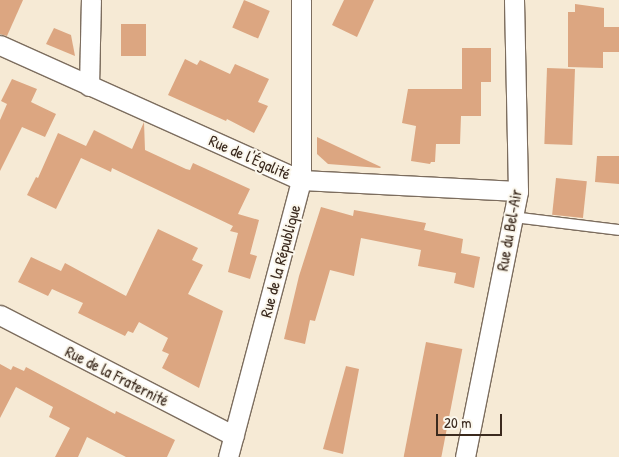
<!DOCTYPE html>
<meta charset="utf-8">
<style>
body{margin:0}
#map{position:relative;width:619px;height:457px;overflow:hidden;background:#f6ead5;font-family:"Patrick Hand",sans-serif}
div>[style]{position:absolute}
.building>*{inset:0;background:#dca681;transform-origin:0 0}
.roads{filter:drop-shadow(1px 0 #7c6d5e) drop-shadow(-1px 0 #7c6d5e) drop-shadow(0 1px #7c6d5e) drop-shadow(0 -1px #7c6d5e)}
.service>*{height:10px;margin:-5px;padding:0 5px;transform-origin:5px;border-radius:5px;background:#fff}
.minor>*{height:19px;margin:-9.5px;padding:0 9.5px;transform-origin:9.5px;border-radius:9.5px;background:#fff}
span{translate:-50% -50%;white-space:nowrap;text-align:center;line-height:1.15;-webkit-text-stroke:4px #fbf7ec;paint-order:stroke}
.street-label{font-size:16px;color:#3b2a1e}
.scale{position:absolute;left:436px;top:414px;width:66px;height:22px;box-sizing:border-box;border:2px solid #3b2a1e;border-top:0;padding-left:6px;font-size:15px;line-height:18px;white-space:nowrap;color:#3b2a1e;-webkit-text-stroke:4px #fbf7ec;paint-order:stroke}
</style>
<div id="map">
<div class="building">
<i style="clip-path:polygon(0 0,23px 0,7px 36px,0 34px)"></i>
<i style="left:244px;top:0;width:28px;height:30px;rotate:23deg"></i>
<i style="clip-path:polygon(344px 0,374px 0,357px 37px,332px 25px)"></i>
<i style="clip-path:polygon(575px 4px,604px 8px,604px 27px,619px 27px,619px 52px,603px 52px,603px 68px,568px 67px,568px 12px,575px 12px)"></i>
<i style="left:121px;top:24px;width:25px;height:32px"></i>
<i style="clip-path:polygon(54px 28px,71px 35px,75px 56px,46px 44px)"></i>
<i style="clip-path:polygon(462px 48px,491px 48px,491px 82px,481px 82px,481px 116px,461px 116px,460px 144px,436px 144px,435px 162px,431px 162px,430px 164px,411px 161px,416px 126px,402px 123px,408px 89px,462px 89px)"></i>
<i style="clip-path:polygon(185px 59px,197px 65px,200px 60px,230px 74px,235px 64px,269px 79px,258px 102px,268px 106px,254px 133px,227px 119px,226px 121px,168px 95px)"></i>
<i style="left:547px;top:68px;width:28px;height:76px;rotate:2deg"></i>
<i style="clip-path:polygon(12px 79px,37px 89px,31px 102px,56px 114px,45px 137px,22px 127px,0 171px,0 120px,7px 104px,1px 101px)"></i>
<i style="clip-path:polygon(144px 122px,145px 150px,186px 169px,190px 170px,193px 163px,250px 189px,238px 214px,259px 220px,250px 254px,257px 256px,250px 279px,228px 272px,238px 233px,230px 231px,233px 226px,112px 168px,111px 172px,81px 158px,56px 209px,27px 195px,36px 177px,38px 178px,58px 133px,86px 146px,94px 130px,132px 149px)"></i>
<i style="clip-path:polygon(317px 137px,381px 167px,380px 168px,328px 164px,317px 154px)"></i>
<i style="clip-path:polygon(597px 156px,619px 156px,619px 184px,595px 182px)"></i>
<i style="left:556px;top:178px;width:31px;height:37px;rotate:6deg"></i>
<i style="clip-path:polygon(321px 207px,353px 216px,354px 210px,426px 223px,424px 230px,463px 239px,461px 253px,480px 257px,474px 288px,454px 283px,456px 273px,418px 266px,421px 250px,361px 238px,354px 276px,330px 270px,315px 321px,310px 320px,305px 344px,284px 339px,299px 276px)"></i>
<i style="clip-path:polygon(158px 229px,198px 248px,192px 260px,203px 265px,188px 294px,223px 311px,199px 388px,162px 368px,169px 354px,162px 351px,168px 338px,139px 322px,133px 333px,128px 331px,125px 336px,78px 313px,83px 303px,52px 289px,48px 296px,18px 282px,31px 257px,61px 271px,65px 263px,126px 296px)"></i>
<i style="left:426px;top:342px;width:37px;height:117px;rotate:11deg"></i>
<i style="clip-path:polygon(0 364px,11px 370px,13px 366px,24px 371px,26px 367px,115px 414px,116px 411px,175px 440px,167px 457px,126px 457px,87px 437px,78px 457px,55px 457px,70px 428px,49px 417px,53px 407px,16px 387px,0 418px)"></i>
<i style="clip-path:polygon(346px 366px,359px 369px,343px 454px,323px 449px)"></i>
</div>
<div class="roads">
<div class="service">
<i style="left:513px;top:217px;width:107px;rotate:7deg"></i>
</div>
<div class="minor">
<i style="left:0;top:45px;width:330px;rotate:24.2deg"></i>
<i style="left:301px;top:180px;width:217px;rotate:2.9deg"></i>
<i style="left:89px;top:86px;width:86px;rotate:-88.7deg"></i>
<i style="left:0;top:315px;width:263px;rotate:27.3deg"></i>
<i style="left:228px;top:457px;width:286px;rotate:-75.2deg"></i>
<i style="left:301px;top:180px;width:180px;rotate:-90deg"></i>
<i style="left:465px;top:457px;width:271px;rotate:-78.7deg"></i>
<i style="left:518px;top:191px;width:191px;rotate:-91.2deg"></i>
</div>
</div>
<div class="street-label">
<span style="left:250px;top:157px;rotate:24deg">Rue de l'Égalité</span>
<span style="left:509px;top:230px;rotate:-80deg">Rue du Bel-Air</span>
<span style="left:280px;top:261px;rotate:-75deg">Rue de la République</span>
<span style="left:117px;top:376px;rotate:27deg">Rue de la Fraternité</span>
</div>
<div class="scale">20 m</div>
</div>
